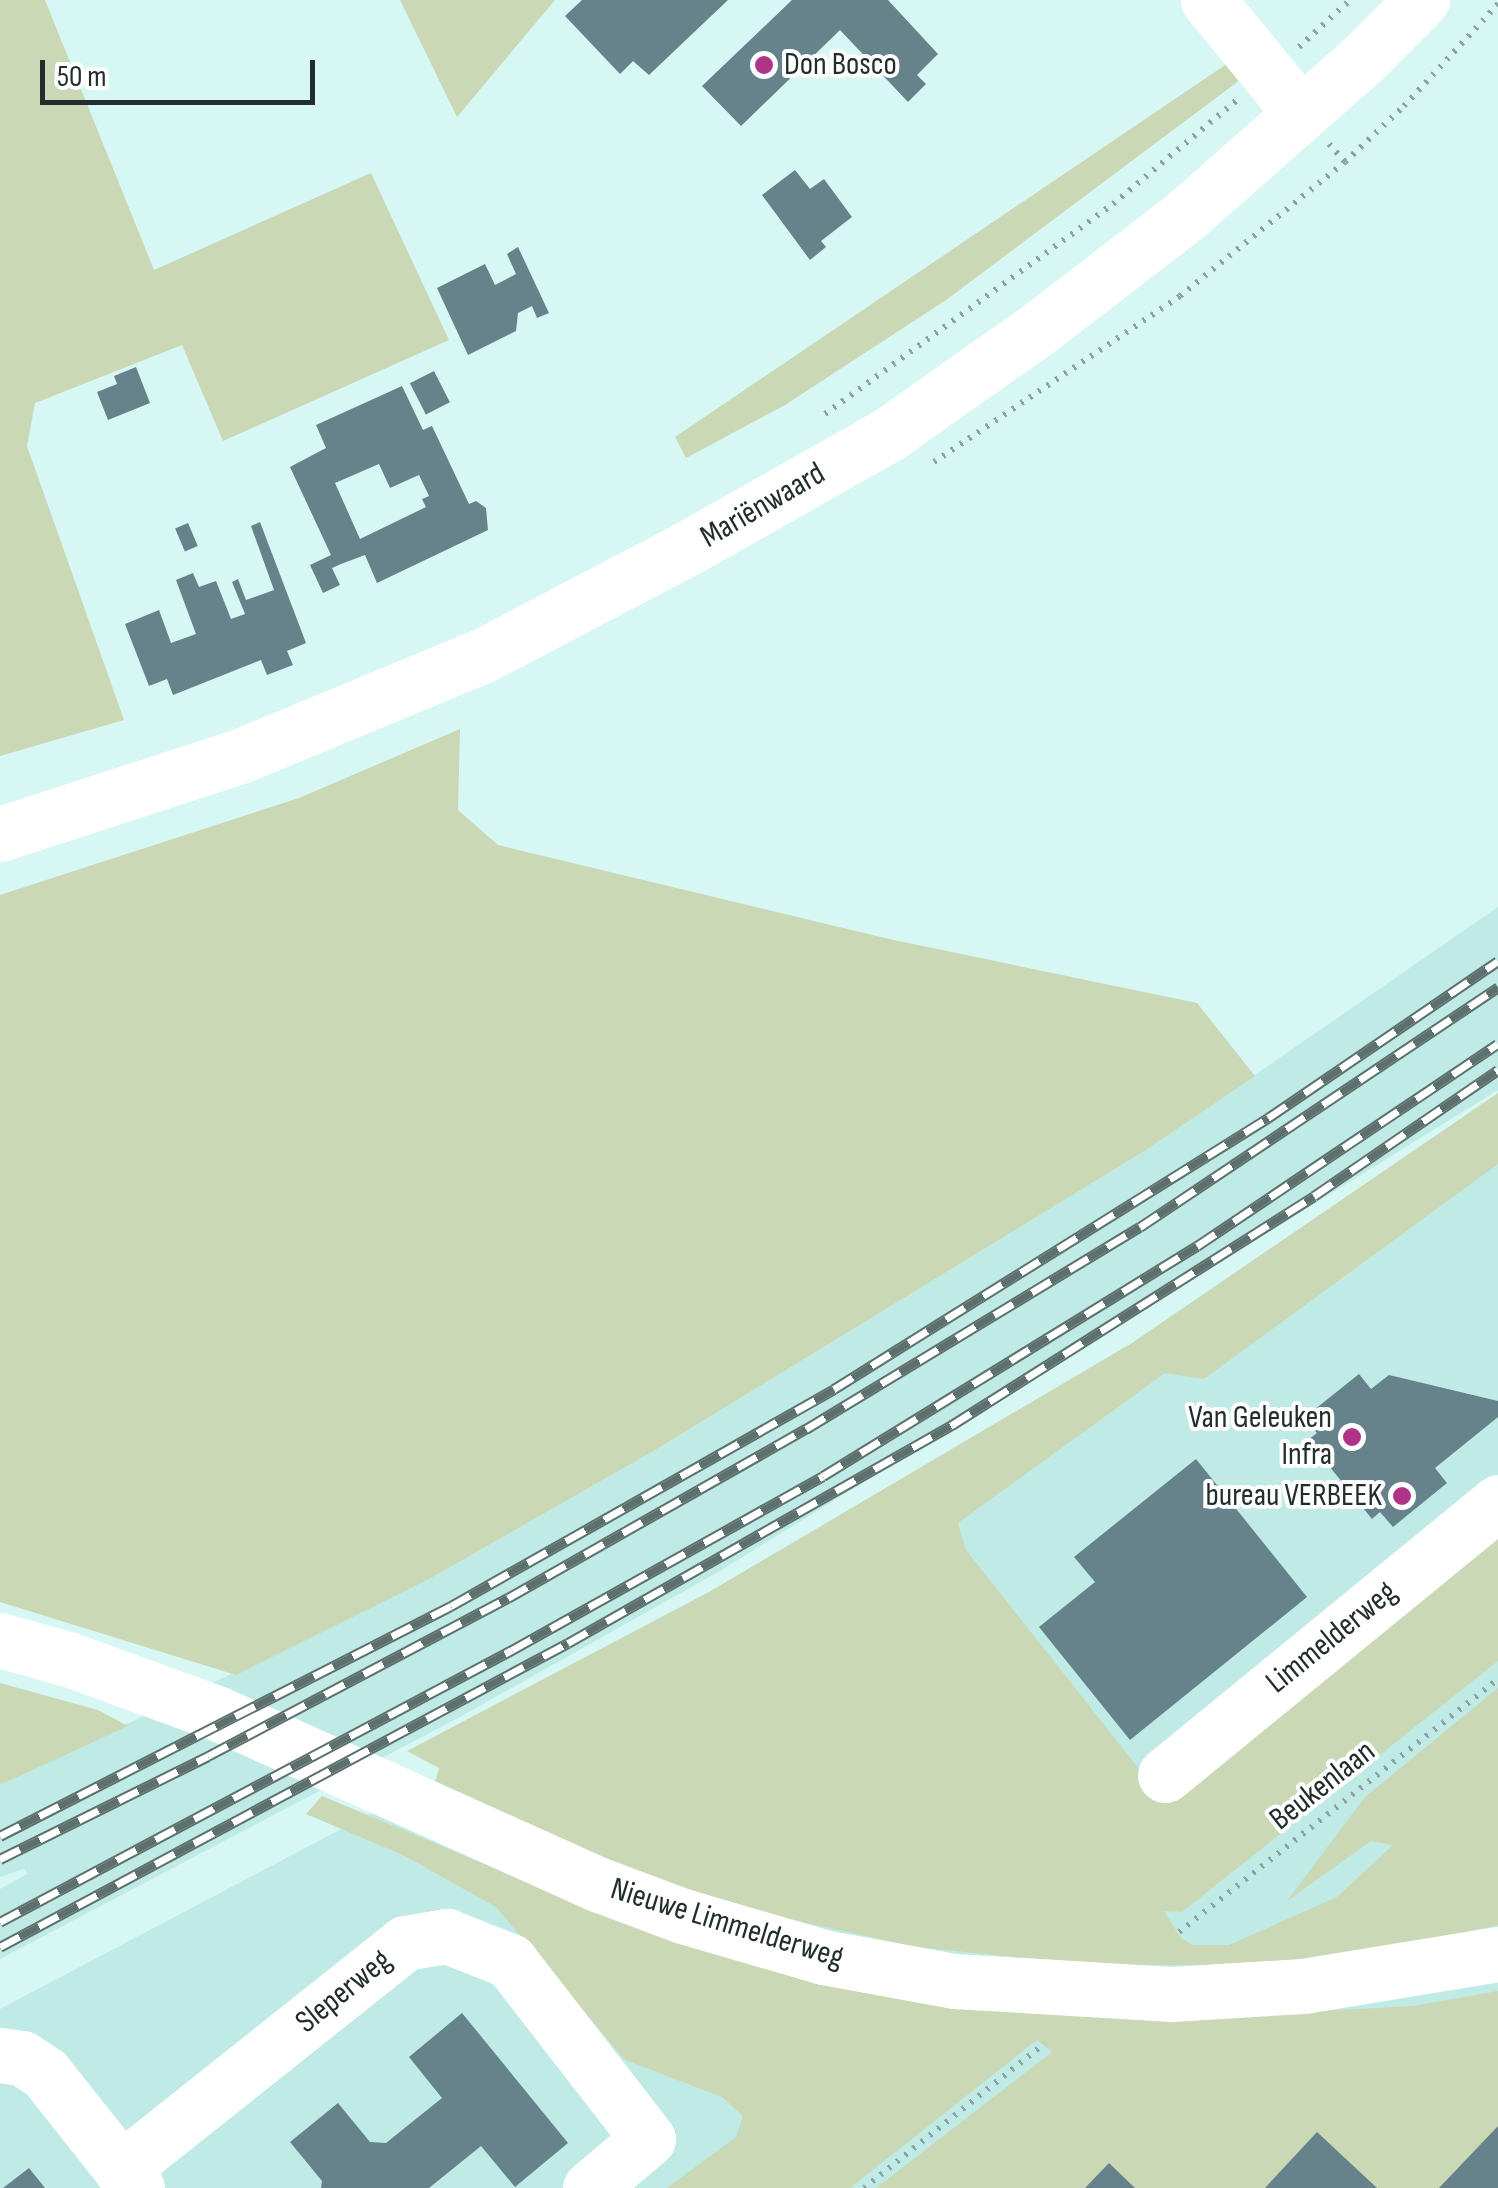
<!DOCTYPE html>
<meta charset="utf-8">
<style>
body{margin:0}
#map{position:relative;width:1498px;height:2188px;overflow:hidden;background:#d6f7f3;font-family:"Sofia Sans Condensed",sans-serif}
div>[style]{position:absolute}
.built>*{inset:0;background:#c0eae5}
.green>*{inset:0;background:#cad8b5}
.building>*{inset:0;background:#66828b;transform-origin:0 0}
.path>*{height:6px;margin-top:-3px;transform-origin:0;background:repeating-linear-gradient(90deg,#8ca4a1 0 2.5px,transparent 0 10.5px)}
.minor>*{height:55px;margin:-27.5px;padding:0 27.5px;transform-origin:27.5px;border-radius:27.5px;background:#fff}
.rail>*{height:11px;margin-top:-5.5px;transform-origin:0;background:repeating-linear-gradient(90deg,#fff 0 22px,#5d706d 0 44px);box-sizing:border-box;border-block:2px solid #5d706d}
.dots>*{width:28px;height:28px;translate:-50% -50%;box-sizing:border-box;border:5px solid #fff;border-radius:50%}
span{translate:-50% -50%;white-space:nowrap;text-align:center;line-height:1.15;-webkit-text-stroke:8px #fff;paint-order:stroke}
.poi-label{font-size:32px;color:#212e2c}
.left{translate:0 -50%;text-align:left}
.right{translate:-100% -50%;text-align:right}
.street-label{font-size:32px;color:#212e2c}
.scale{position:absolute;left:40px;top:60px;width:275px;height:45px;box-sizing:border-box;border:5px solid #212e2c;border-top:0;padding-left:12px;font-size:30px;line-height:35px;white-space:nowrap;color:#212e2c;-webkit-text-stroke:8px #fff;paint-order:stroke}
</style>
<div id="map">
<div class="built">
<i style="clip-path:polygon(1498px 907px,1498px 1090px,720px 1571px,458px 1718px,0 1959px,0 1889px,27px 1874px,24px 1869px,0 1877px,0 1785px,431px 1578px,657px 1449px,1146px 1150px)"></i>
<i style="clip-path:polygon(1498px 1106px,1498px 2188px,0 2188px,0 2009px,885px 1542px)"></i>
</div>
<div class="green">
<i style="clip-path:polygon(0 0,45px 0,154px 270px,371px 173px,449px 340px,223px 441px,182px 345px,35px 403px,27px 446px,124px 720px,0 756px)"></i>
<i style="clip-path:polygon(400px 0,555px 0,457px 117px)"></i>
<i style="clip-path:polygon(1231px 61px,1244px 77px,946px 300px,785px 405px,686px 458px,675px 437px)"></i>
<i style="clip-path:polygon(460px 729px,458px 810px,498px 845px,889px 939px,1197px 1003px,1255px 1076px,1146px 1150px,657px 1449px,431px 1578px,236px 1675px,0 1602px,0 895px,299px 798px)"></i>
<i style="clip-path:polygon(1498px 1093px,1498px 1164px,1204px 1379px,1165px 1373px,958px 1523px,966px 1550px,1162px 1798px,1498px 1511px,1498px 1661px,1182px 1912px,1164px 1911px,1181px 1938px,1193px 1945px,1229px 1945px,1337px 1897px,1393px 1845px,1371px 1841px,1287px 1901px,1365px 1797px,1498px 1688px,1498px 1925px,1419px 1943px,1271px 1965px,1097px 1965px,916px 1947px,744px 1909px,628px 1873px,435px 1783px,439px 1768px,407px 1751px,709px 1592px,1132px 1343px)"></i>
<i style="clip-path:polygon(0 1683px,98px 1710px,128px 1726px,0 1785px)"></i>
<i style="clip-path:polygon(322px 1796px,561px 1896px,909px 1996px,1027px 2013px,1230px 2016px,1413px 2006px,1498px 1991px,1498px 2188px,876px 2188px,1052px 2052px,1037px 2040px,850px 2188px,667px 2188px,736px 2137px,743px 2116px,722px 2097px,625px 2060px,496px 1907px,403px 1855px,306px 1814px)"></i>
</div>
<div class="building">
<i style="clip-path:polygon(582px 0,728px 0,649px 75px,633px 61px,620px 74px,565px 16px)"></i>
<i style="clip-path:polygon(792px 0,888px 0,938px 54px,917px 75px,926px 84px,908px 102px,840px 30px,741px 126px,702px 86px)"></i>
<i style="clip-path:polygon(795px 170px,810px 189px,824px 179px,852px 217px,821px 241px,826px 247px,810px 260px,762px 195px)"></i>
<i style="clip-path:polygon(518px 247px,549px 313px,537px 318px,532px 306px,518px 313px,516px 331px,468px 355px,437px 288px,485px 264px,495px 285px,516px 274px,507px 254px)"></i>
<i style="clip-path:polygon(136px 367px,150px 403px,108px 420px,97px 392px,117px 384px,114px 376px)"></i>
<i style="left:434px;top:371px;width:35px;height:27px;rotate:63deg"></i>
<i style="clip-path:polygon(evenodd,402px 386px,423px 430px,432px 426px,469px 504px,476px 501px,486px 508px,488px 530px,377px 583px,365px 555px,341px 564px,332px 568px,340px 585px,323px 593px,310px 565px,331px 555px,290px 467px,326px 448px,316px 425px,402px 386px,379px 464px,390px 488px,419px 475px,429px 496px,422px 499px,426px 507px,360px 539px,335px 483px,379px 464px)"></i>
<i style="clip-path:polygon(260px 522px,306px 643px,287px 651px,293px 665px,267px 675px,261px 660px,173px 695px,167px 679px,149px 686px,125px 624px,159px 610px,171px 643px,196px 634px,176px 580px,193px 573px,199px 587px,216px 581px,231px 619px,245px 614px,232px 582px,238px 579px,246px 600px,274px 590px,251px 526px)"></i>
<i style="left:188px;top:523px;width:25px;height:14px;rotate:67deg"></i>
<i style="clip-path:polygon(1359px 1374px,1371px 1389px,1389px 1375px,1498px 1401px,1498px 1417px,1435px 1468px,1447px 1483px,1393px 1527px,1380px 1512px,1372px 1519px,1308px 1440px,1317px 1433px,1304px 1418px)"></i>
<i style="clip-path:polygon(1196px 1459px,1307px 1597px,1130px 1740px,1039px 1627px,1095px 1582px,1074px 1557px)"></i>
<i style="clip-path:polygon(462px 2013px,568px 2143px,515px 2187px,481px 2146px,429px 2188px,321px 2188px,322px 2181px,290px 2142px,338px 2103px,370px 2142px,386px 2143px,442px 2098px,409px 2057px)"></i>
<i style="clip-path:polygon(1498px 2126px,1498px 2188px,1439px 2188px)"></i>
<i style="clip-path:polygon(1317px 2132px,1377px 2188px,1265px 2188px)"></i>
<i style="clip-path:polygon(1109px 2163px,1135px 2188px,1085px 2188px)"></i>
<i style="clip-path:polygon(29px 2168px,45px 2188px,3px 2188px)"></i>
</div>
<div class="path">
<i style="left:1299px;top:47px;width:69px;rotate:-42.7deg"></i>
<i style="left:1329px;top:144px;width:24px;rotate:48deg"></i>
<i style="left:825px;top:414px;width:356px;rotate:-36.1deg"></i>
<i style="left:1113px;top:204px;width:162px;rotate:-40deg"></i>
<i style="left:934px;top:462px;width:297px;rotate:-34deg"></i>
<i style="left:1180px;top:296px;width:213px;rotate:-39.1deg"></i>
<i style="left:1345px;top:162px;width:81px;rotate:-43.5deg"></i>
<i style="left:1404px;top:106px;width:139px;rotate:-47.3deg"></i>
<i style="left:1179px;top:1932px;width:407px;rotate:-38.4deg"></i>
<i style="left:864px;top:2188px;width:231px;rotate:-38.7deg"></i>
</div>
<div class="minor">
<i style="left:1208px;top:0;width:147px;rotate:50.8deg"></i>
<i style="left:0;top:834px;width:252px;rotate:-18deg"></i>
<i style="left:240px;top:756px;width:264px;rotate:-22.5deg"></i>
<i style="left:484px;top:655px;width:228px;rotate:-27.7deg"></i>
<i style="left:686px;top:549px;width:233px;rotate:-29.5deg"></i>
<i style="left:889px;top:434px;width:187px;rotate:-35.2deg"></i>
<i style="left:1042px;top:326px;width:182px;rotate:-37.6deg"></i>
<i style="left:1186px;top:215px;width:235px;rotate:-41.4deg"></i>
<i style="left:1362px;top:60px;width:85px;rotate:-45deg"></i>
<i style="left:0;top:1640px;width:74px;rotate:15.7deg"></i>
<i style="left:71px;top:1660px;width:158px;rotate:20deg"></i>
<i style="left:219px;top:1714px;width:418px;rotate:24.2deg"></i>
<i style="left:600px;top:1885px;width:89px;rotate:20.5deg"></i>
<i style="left:683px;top:1916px;width:146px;rotate:16.3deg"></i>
<i style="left:823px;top:1957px;width:133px;rotate:10.4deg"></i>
<i style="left:954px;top:1981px;width:218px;rotate:3.4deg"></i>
<i style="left:1172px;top:1994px;width:131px;rotate:-3.5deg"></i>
<i style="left:1303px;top:1986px;width:198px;rotate:-9.3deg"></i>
<i style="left:1165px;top:1775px;width:431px;rotate:-39.3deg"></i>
<i style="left:0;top:2055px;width:22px;rotate:8deg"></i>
<i style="left:22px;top:2058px;width:27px;rotate:33deg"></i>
<i style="left:45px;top:2073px;width:122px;rotate:51.6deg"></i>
<i style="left:137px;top:2188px;width:25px;rotate:-130deg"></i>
<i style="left:121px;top:2169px;width:363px;rotate:-38.5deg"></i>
<i style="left:405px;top:1943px;width:43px;rotate:-9.5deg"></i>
<i style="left:447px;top:1936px;width:68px;rotate:21.6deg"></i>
<i style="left:510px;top:1961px;width:225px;rotate:52.2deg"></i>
<i style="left:648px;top:2139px;width:76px;rotate:139.8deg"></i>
</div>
<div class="rail">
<i style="left:0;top:1836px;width:506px;rotate:-27.02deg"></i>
<i style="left:451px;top:1606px;width:440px;rotate:-29.5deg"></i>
<i style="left:834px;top:1389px;width:512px;rotate:-31.98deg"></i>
<i style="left:1268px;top:1118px;width:278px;rotate:-34.3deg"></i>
<i style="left:0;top:1859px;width:232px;rotate:-26.3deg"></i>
<i style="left:208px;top:1756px;width:339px;rotate:-27.8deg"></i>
<i style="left:508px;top:1598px;width:343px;rotate:-29.6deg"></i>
<i style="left:806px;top:1429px;width:390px;rotate:-31.2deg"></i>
<i style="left:1140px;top:1227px;width:431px;rotate:-33.8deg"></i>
<i style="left:0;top:1922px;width:580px;rotate:-27.98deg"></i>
<i style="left:512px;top:1650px;width:356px;rotate:-29.2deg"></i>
<i style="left:823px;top:1476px;width:439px;rotate:-31.6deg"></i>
<i style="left:1197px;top:1246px;width:362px;rotate:-33.9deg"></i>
<i style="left:0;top:1947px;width:644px;rotate:-28.16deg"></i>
<i style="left:568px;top:1643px;width:442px;rotate:-29.6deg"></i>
<i style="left:952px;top:1425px;width:428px;rotate:-32.3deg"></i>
<i style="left:1314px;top:1196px;width:223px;rotate:-34.4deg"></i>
</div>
<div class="dots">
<i style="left:764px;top:65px;background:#ae3488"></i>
<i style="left:1352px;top:1437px;background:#ae3488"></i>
<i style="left:1402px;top:1496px;background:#ae3488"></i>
</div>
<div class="poi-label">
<span class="left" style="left:784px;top:65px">Don Bosco</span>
<span class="right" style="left:1332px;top:1437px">Van Geleuken<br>Infra</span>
<span class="right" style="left:1382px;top:1496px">bureau VERBEEK</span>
</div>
<div class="street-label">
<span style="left:763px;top:506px;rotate:-30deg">Mariënwaard</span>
<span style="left:1332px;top:1638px;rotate:-39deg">Limmelderweg</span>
<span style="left:1323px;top:1786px;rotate:-38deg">Beukenlaan</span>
<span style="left:727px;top:1924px;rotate:17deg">Nieuwe Limmelderweg</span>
<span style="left:344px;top:1992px;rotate:-39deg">Sleperweg</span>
</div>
<div class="scale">50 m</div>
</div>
